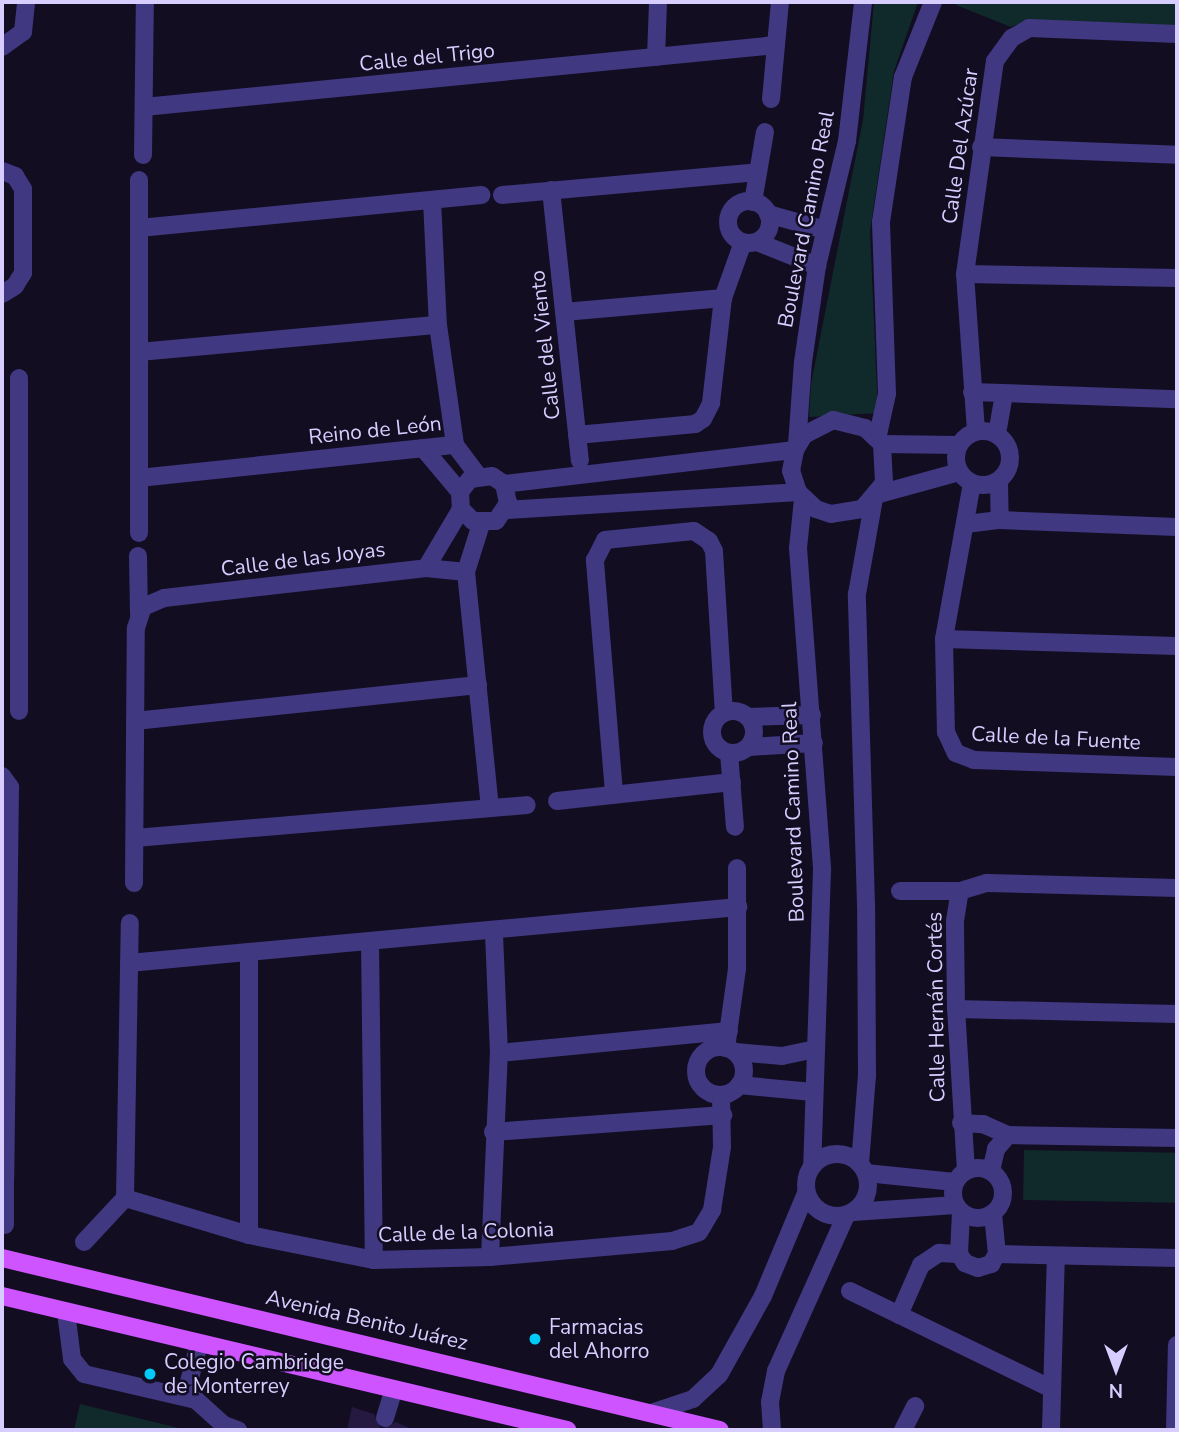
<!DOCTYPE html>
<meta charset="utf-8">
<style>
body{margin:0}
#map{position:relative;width:1179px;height:1432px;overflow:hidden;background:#120d21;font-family:"Nunito Sans",sans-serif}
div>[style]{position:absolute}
.green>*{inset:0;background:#102a2b;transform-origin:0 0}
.building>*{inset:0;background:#251942}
.minor>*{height:18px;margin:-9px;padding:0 9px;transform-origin:9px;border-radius:9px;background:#403880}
.minor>.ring{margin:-9px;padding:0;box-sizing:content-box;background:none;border:18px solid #403880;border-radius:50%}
.major>*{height:18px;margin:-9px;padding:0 9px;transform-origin:9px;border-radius:9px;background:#cd54ff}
.dots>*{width:19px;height:19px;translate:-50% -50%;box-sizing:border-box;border:4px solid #120d21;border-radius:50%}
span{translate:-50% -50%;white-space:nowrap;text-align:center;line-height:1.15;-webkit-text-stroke:5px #120d21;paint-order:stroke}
.street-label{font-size:21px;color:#d7cdff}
.poi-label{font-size:21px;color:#d7cdff}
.left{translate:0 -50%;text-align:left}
.frame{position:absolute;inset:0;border:4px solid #d7cdff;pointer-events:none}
.north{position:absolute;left:1081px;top:1334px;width:70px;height:70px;-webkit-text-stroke:5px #120d21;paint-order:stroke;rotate:180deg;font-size:19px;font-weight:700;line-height:28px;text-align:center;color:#d7cdff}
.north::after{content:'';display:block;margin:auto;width:24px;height:32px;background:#d7cdff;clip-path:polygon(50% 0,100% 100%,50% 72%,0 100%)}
</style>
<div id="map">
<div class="green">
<i style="clip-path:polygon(874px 2px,918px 2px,894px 71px,870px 231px,878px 413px,809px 417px,811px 384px,863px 120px)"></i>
<i style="clip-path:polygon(958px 2px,1177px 2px,1177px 27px,1025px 21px,1011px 27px,956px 5px)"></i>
<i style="left:1024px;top:1150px;width:153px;height:50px;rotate:1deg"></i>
<i style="clip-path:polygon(80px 1404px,187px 1430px,74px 1430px)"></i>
</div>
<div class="building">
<i style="clip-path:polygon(352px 1407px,374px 1414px,381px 1429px,396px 1422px,414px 1430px,347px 1430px)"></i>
</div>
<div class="minor">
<i style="left:2px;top:47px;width:26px;rotate:-36deg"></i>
<i style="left:23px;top:32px;width:30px;rotate:-84deg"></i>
<i style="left:656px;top:57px;width:55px;rotate:-87.9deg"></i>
<i style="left:771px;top:99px;width:97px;rotate:-84.7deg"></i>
<i style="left:144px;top:107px;width:635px;rotate:-5.6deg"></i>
<i style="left:981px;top:147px;width:196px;rotate:2.3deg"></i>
<i style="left:143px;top:155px;width:153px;rotate:-89.3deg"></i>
<i style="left:2px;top:171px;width:14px;rotate:21deg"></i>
<i style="left:15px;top:176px;width:15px;rotate:58deg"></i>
<i style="left:23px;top:189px;width:84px;rotate:90deg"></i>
<i style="left:23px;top:273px;width:15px;rotate:122deg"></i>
<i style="left:15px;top:286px;width:15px;rotate:148deg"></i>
<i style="left:551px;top:190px;width:272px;rotate:83.9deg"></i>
<i style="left:502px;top:195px;width:257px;rotate:-5.1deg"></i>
<i style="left:432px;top:200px;width:125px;rotate:87.3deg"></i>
<i style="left:438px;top:325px;width:121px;rotate:81.9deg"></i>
<i style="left:455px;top:445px;width:38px;rotate:53deg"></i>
<i class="ring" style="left:728px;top:201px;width:24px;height:24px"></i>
<i style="left:753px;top:202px;width:71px;rotate:-80.3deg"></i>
<i style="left:768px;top:214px;width:59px;rotate:15.7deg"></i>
<i style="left:139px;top:228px;width:344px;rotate:-5.5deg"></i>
<i style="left:757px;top:242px;width:65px;rotate:21.8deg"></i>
<i style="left:965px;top:274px;width:212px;rotate:1.1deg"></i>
<i style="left:564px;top:312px;width:160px;rotate:-5deg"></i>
<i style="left:139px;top:352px;width:300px;rotate:-5.2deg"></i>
<i style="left:19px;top:378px;width:333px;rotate:90deg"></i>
<i style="left:972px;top:392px;width:205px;rotate:2deg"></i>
<i class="ring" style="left:956px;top:431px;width:36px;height:36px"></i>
<i style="left:976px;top:431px;width:157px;rotate:-94deg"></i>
<i style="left:965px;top:274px;width:215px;rotate:-82deg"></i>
<i style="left:995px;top:61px;width:29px;rotate:-54deg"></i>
<i style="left:1012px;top:38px;width:20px;rotate:-30deg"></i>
<i style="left:1029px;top:28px;width:148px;rotate:2.3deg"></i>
<i style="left:997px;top:434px;width:41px;rotate:-80.1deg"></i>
<i style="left:577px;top:435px;width:119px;rotate:-5.3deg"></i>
<i style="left:695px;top:424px;width:9px;rotate:-32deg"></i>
<i style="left:703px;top:419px;width:18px;rotate:-63deg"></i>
<i style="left:711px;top:403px;width:106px;rotate:-83.5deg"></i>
<i style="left:723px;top:298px;width:59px;rotate:-70.3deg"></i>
<i style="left:877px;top:439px;width:46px;rotate:-77.5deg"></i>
<i style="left:887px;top:394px;width:172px;rotate:-92deg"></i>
<i style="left:881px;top:222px;width:147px;rotate:-81.4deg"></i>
<i style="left:903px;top:77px;width:81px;rotate:-68.2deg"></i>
<i style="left:882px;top:444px;width:39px;rotate:87deg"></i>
<i style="left:884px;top:483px;width:34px;rotate:130deg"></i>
<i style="left:862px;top:509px;width:31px;rotate:171deg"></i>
<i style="left:831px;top:514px;width:16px;rotate:-162deg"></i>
<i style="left:816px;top:509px;width:25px;rotate:-137deg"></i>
<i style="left:798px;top:492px;width:22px;rotate:-108deg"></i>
<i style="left:791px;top:471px;width:21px;rotate:-79deg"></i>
<i style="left:795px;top:450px;width:17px;rotate:-59deg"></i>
<i style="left:804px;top:435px;width:33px;rotate:-27deg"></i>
<i style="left:833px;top:420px;width:33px;rotate:14deg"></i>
<i style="left:865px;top:428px;width:23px;rotate:43deg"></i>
<i style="left:882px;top:444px;width:76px;rotate:0.8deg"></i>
<i style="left:797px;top:445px;width:83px;rotate:-85.9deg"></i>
<i style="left:803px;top:362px;width:97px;rotate:-81.7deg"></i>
<i style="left:817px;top:266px;width:129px;rotate:-76.5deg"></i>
<i style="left:847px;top:141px;width:140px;rotate:-83.4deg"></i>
<i style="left:423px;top:448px;width:57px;rotate:49.9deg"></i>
<i style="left:460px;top:492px;width:17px;rotate:87deg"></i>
<i style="left:461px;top:509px;width:17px;rotate:45deg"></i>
<i style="left:473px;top:521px;width:23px"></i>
<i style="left:496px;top:521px;width:22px;rotate:-56deg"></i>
<i style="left:508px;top:503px;width:19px;rotate:-102deg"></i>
<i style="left:504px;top:484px;width:14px;rotate:-146deg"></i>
<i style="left:492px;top:476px;width:22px;rotate:172deg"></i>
<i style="left:470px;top:479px;width:16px;rotate:128deg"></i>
<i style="left:139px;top:478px;width:318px;rotate:-6deg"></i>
<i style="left:999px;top:481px;width:39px;rotate:89deg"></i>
<i style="left:972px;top:483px;width:158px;rotate:100.2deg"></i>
<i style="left:944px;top:639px;width:93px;rotate:88.8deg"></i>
<i style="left:946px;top:732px;width:23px;rotate:65deg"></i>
<i style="left:956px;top:753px;width:19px;rotate:21deg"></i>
<i style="left:974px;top:760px;width:203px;rotate:2deg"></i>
<i style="left:504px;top:484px;width:293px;rotate:-6.7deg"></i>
<i style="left:879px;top:494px;width:83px;rotate:-15.4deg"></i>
<i style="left:803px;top:499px;width:49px;rotate:95.8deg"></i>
<i style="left:798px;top:548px;width:323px;rotate:85.7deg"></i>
<i style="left:822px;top:870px;width:296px;rotate:91.9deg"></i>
<i style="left:506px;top:510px;width:293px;rotate:-3.5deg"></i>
<i style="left:481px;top:524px;width:50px;rotate:107.4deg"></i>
<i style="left:466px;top:572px;width:236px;rotate:84.2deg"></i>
<i style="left:966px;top:524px;width:34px;rotate:-7deg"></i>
<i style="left:1000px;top:520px;width:177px;rotate:2.3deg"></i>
<i style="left:139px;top:533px;width:353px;rotate:-90deg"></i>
<i style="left:138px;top:556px;width:58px;rotate:89deg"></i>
<i style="left:426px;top:568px;width:69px;rotate:-59.3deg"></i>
<i style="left:944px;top:639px;width:233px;rotate:1.7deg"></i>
<i class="ring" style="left:712px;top:711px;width:24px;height:24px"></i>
<i style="left:748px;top:717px;width:64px;rotate:-1.8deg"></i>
<i style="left:135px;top:721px;width:345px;rotate:-6deg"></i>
<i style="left:749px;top:747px;width:65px;rotate:-3.5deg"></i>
<i style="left:729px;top:753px;width:74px;rotate:85.4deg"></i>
<i style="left:2px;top:776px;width:14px;rotate:54deg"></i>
<i style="left:10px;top:787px;width:391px;rotate:90.7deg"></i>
<i style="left:5px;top:1178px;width:3px;rotate:180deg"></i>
<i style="left:614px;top:793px;width:234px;rotate:-94.7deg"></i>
<i style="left:595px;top:560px;width:22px;rotate:-63deg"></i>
<i style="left:605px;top:540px;width:89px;rotate:-5.8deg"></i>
<i style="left:694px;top:531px;width:18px;rotate:34deg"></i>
<i style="left:709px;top:541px;width:11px;rotate:63deg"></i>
<i style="left:714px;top:551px;width:162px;rotate:86.5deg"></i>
<i style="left:557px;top:801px;width:176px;rotate:-6.2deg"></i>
<i style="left:135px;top:838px;width:393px;rotate:-4.8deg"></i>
<i style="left:134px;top:883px;width:255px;rotate:-89.6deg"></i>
<i style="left:136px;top:628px;width:22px;rotate:-72deg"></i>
<i style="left:143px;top:607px;width:23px;rotate:-23deg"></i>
<i style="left:164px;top:598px;width:264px;rotate:-6.5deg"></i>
<i style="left:426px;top:568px;width:40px;rotate:5.7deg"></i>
<i style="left:900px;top:891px;width:60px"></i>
<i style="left:370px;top:943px;width:317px;rotate:89.3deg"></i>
<i style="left:249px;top:954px;width:281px;rotate:90deg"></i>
<i style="left:129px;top:963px;width:612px;rotate:-5.25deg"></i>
<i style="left:956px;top:1009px;width:221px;rotate:1.3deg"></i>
<i class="ring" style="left:696px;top:1047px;width:30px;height:30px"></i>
<i style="left:726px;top:1048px;width:80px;rotate:-82.1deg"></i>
<i style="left:737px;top:969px;width:101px;rotate:-90deg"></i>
<i style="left:735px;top:1052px;width:47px;rotate:4.9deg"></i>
<i style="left:782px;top:1056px;width:34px;rotate:-12deg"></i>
<i style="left:499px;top:1053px;width:231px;rotate:-5.5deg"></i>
<i style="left:739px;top:1085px;width:74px;rotate:5.4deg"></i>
<i style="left:961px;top:1123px;width:22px;rotate:3deg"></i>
<i style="left:983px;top:1124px;width:27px;rotate:24deg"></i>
<i style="left:1008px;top:1135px;width:169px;rotate:1deg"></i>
<i style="left:493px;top:1132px;width:231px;rotate:-4.2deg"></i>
<i class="ring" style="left:806px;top:1154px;width:44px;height:44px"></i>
<i style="left:860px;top:1164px;width:88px;rotate:-85.5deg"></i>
<i style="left:867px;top:1076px;width:171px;rotate:-90.3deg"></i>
<i style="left:866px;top:905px;width:311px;rotate:-91.7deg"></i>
<i style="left:857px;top:594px;width:97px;rotate:-79.9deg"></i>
<i class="ring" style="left:953px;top:1168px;width:32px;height:32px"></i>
<i style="left:966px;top:1171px;width:162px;rotate:-93.5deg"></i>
<i style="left:956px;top:1009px;width:88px;rotate:-90.7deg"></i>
<i style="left:955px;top:921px;width:30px;rotate:-81deg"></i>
<i style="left:960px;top:891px;width:28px;rotate:-17deg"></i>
<i style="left:987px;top:883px;width:190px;rotate:1.5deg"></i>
<i style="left:991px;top:1171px;width:23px;rotate:-77deg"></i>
<i style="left:996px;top:1149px;width:18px;rotate:-49deg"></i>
<i style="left:866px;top:1173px;width:89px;rotate:5.8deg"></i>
<i style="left:125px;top:1198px;width:129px;rotate:16.6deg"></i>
<i style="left:249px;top:1235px;width:127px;rotate:11.3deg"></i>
<i style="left:374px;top:1260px;width:116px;rotate:-1.5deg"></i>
<i style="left:490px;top:1257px;width:183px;rotate:-5deg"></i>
<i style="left:672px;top:1241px;width:28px;rotate:-18deg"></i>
<i style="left:699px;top:1232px;width:26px;rotate:-59deg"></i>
<i style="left:712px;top:1210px;width:64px;rotate:-81deg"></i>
<i style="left:722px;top:1147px;width:52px;rotate:-91.1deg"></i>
<i style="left:125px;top:1198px;width:275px;rotate:-89deg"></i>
<i style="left:853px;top:1212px;width:103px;rotate:-3.9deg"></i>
<i style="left:993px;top:1214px;width:40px;rotate:84.3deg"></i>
<i style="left:5px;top:1225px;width:47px;rotate:-90deg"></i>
<i style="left:84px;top:1242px;width:60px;rotate:-47deg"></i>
<i style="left:959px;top:1254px;width:42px;rotate:-87.3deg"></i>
<i style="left:490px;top:1257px;width:204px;rotate:-87.5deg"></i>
<i style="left:499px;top:1053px;width:121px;rotate:-92.4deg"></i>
<i style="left:850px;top:1291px;width:222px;rotate:25.9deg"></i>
<i style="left:66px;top:1312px;width:47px;rotate:82.7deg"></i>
<i style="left:72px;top:1359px;width:19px;rotate:51deg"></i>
<i style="left:84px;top:1374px;width:115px;rotate:13.1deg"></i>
<i style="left:196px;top:1400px;width:38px;rotate:42deg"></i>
<i style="left:224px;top:1425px;width:15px;rotate:20deg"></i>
<i style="left:899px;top:1315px;width:55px;rotate:-66.3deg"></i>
<i style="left:921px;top:1265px;width:22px;rotate:-34deg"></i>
<i style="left:939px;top:1253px;width:20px;rotate:3deg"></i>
<i style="left:959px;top:1254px;width:11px;rotate:56deg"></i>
<i style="left:965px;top:1263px;width:14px;rotate:21deg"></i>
<i style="left:978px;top:1268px;width:14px;rotate:-17deg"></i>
<i style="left:991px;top:1264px;width:12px;rotate:-59deg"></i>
<i style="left:997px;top:1254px;width:180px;rotate:1.3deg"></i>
<i style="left:185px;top:1397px;width:55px;rotate:-75.2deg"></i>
<i style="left:654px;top:1412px;width:41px;rotate:-18.4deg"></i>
<i style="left:693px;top:1399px;width:35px;rotate:-43deg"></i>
<i style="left:719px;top:1375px;width:90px;rotate:-60.9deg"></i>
<i style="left:763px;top:1296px;width:112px;rotate:-67.3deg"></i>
<i style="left:385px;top:1418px;width:30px;rotate:-73deg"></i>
<i style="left:772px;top:1430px;width:28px;rotate:-94deg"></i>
<i style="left:770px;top:1402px;width:32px;rotate:-79deg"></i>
<i style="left:776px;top:1371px;width:171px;rotate:-65.8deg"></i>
<i style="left:903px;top:1430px;width:27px;rotate:-63deg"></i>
<i style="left:1051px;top:1430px;width:174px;rotate:-88.4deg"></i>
<i style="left:1175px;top:1430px;width:85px;rotate:-88.7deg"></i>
</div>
<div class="major">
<i style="left:2px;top:1258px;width:738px;rotate:13.47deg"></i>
<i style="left:2px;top:1296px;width:581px;rotate:13.34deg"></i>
</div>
<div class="dots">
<i style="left:535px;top:1339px;background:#00cbf8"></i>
<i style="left:150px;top:1374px;background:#00cbf8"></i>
</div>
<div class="street-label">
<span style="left:427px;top:57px;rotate:-6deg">Calle del Trigo</span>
<span style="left:960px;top:146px;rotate:-82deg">Calle Del Azúcar</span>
<span style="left:806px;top:219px;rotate:-79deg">Boulevard Camino Real</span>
<span style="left:545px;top:345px;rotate:-96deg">Calle del Viento</span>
<span style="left:375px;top:430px;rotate:-6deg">Reino de León</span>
<span style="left:303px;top:559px;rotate:-7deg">Calle de las Joyas</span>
<span style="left:1056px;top:738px;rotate:3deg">Calle de la Fuente</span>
<span style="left:793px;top:812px;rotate:-92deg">Boulevard Camino Real</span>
<span style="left:936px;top:1007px;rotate:-91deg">Calle Hernán Cortés</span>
<span style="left:466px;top:1232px;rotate:-2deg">Calle de la Colonia</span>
<span style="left:367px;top:1320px;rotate:13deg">Avenida Benito Juárez</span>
</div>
<div class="poi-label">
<span class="left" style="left:549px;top:1339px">Farmacias<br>del Ahorro</span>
<span class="left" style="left:164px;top:1374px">Colegio Cambridge<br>de Monterrey</span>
</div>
<div class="frame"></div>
<div class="north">N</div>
</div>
